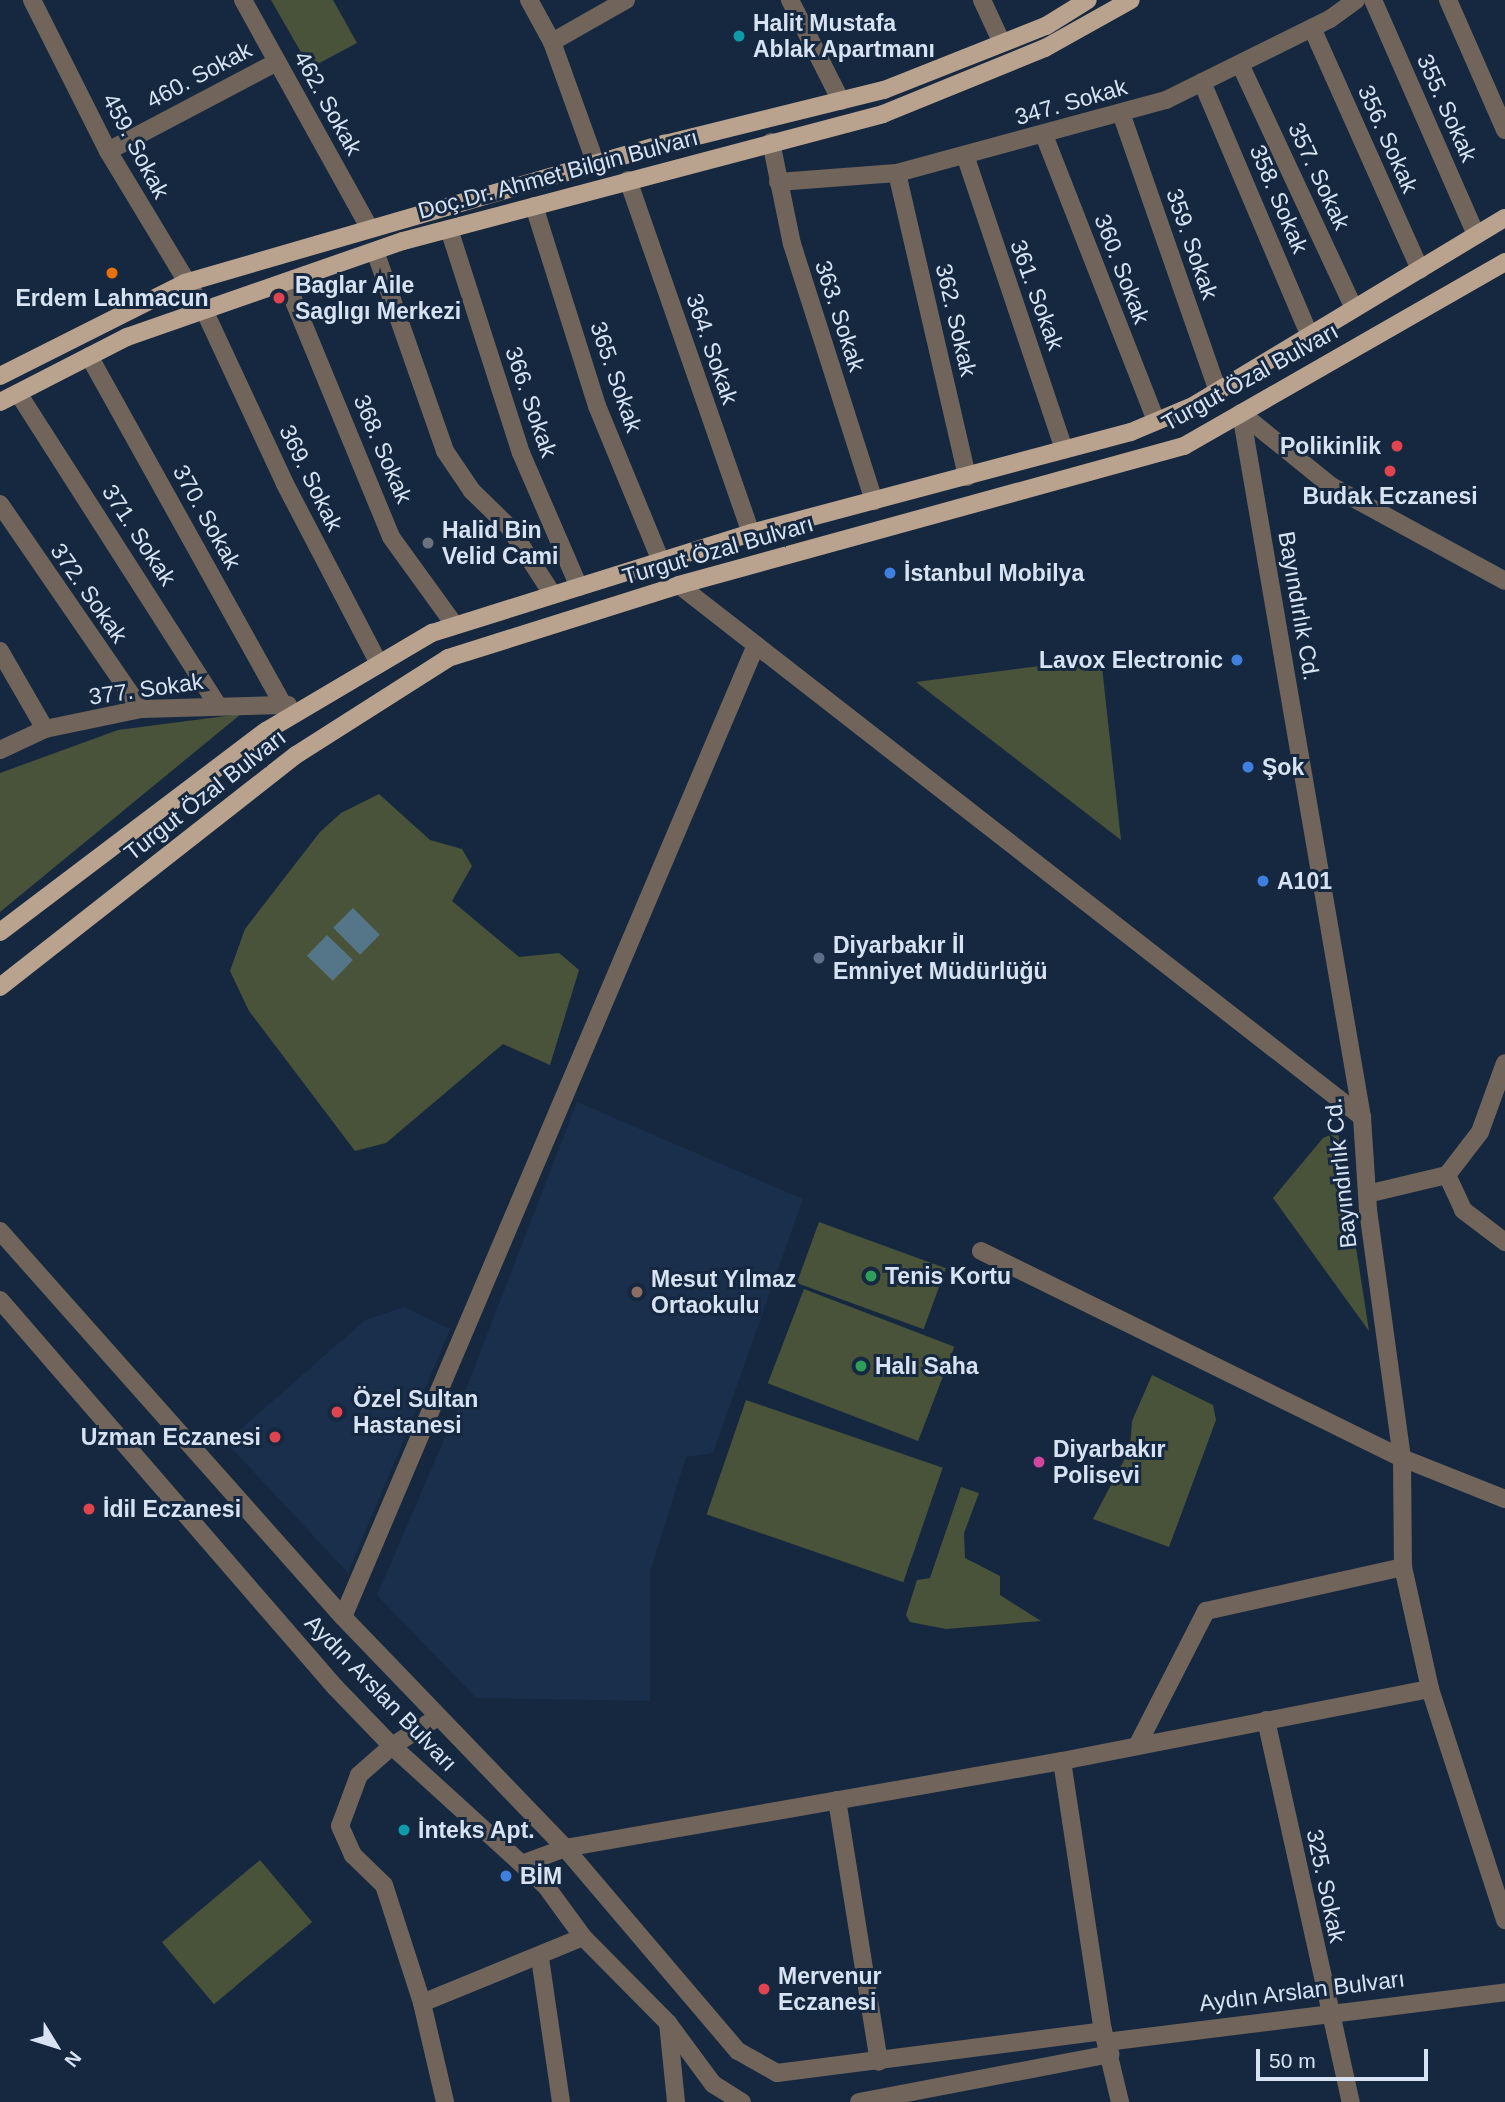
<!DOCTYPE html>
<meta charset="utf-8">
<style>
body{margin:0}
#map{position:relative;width:1505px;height:2102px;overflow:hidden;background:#16283f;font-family:Helvetica,sans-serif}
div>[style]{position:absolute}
.built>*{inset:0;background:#192f4c}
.green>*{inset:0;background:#49533a;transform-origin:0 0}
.water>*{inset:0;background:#547688;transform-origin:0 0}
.minor>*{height:18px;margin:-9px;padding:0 9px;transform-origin:9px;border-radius:9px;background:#71655b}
.major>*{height:18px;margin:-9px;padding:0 9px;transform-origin:9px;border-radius:9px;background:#baa38e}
.dots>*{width:19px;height:19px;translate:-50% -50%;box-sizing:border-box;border:4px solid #16283f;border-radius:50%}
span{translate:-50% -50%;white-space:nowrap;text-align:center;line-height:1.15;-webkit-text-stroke:6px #16283f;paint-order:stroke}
.poi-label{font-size:23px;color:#d7e3f3;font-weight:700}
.left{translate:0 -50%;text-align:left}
.right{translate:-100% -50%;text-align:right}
.street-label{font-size:23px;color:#d7e3f3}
.north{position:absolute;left:21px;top:2011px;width:70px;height:70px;-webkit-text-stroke:5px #16283f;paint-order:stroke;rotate:128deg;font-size:19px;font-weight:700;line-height:28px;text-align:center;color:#d7e3f3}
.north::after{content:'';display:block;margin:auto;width:24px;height:32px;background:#d7e3f3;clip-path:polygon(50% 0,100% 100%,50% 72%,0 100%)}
.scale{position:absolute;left:1256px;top:2049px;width:172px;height:32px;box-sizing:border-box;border:4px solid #d7e3f3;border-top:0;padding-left:9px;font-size:21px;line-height:24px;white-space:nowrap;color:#d7e3f3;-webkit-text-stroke:5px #16283f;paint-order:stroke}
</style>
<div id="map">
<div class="built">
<i style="clip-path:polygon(577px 1102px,803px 1199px,713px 1453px,686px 1457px,650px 1572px,650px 1701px,476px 1698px,377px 1595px,468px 1384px)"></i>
<i style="clip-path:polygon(404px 1307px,450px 1329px,348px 1573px,226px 1442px,365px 1320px)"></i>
</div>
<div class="green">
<i style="clip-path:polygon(271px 0,333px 0,357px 43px,310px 68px)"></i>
<i style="clip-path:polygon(1101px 658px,1121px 840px,916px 682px)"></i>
<i style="clip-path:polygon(241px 714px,17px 898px,0 912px,0 773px,118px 730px)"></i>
<i style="clip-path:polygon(379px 794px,430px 840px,462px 849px,472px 866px,452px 901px,519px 957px,559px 953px,579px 970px,550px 1065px,503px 1044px,386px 1143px,355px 1151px,249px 1011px,230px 971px,245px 929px,320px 832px,341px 813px)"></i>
<i style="clip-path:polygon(1338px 1132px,1369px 1331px,1273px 1198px,1323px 1138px)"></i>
<i style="left:819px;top:1222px;width:135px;height:65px;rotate:20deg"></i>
<i style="left:804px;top:1289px;width:161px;height:101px;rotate:21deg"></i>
<i style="clip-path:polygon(1152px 1375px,1213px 1405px,1216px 1420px,1169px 1547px,1093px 1519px,1130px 1449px,1132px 1421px)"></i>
<i style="left:746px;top:1400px;width:208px;height:121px;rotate:19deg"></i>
<i style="clip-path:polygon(961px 1487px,979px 1493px,964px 1533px,965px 1558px,1000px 1576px,1000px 1595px,1041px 1621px,946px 1629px,910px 1622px,906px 1615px,917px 1580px,930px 1578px)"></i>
<i style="left:260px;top:1860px;width:81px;height:128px;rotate:50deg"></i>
</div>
<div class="water">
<i style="left:353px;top:908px;width:38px;height:28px;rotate:45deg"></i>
<i style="left:327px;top:935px;width:36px;height:29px;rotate:44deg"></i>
</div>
<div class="minor">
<i style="left:32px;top:0;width:169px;rotate:63.3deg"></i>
<i style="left:108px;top:151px;width:186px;rotate:58.9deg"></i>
<i style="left:204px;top:310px;width:192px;rotate:65deg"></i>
<i style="left:285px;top:484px;width:203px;rotate:62.4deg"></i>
<i style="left:243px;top:0;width:262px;rotate:61deg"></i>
<i style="left:529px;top:0;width:48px;rotate:61.3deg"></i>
<i style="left:552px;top:42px;width:130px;rotate:70.2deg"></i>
<i style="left:790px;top:0;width:113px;rotate:63.2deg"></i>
<i style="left:982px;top:0;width:47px;rotate:65.1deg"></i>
<i style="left:1373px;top:0;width:257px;rotate:66.3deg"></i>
<i style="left:1448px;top:0;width:142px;rotate:66.3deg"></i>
<i style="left:1312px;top:28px;width:265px;rotate:65.9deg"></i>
<i style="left:552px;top:42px;width:85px;rotate:-29.6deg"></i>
<i style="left:1240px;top:64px;width:270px;rotate:65deg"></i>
<i style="left:1202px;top:82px;width:276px;rotate:67deg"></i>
<i style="left:1121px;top:113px;width:294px;rotate:70.8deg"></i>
<i style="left:1044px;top:135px;width:307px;rotate:68.6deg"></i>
<i style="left:771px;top:142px;width:104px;rotate:78.4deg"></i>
<i style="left:792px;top:244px;width:270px;rotate:72.3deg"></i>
<i style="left:108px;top:151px;width:191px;rotate:-27.8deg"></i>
<i style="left:965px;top:155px;width:311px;rotate:71.4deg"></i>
<i style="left:897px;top:173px;width:312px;rotate:77deg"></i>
<i style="left:628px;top:180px;width:374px;rotate:70.8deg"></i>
<i style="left:778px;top:182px;width:119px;rotate:-4.3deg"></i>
<i style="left:897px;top:173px;width:279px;rotate:-15.2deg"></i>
<i style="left:1166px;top:100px;width:183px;rotate:-26.3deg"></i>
<i style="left:1330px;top:19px;width:32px;rotate:-36deg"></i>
<i style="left:534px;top:206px;width:210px;rotate:72.5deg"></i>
<i style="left:597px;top:406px;width:168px;rotate:67.6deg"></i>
<i style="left:449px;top:229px;width:235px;rotate:72.2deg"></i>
<i style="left:521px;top:453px;width:146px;rotate:66.6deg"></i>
<i style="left:375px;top:251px;width:212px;rotate:70.7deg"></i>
<i style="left:445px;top:451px;width:48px;rotate:56deg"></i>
<i style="left:472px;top:491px;width:52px;rotate:44.2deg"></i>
<i style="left:509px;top:527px;width:81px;rotate:57.1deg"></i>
<i style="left:286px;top:282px;width:276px;rotate:67.6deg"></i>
<i style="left:391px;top:537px;width:107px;rotate:54.1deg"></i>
<i style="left:89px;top:356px;width:395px;rotate:60.9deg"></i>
<i style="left:18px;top:393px;width:369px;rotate:57.4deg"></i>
<i style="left:1241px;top:413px;width:714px;rotate:80.25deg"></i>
<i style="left:1362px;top:1117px;width:93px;rotate:86.3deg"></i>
<i style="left:1368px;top:1210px;width:250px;rotate:82.2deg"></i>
<i style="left:1402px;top:1458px;width:109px;rotate:89.5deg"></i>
<i style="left:1403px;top:1567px;width:125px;rotate:77.5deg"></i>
<i style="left:1430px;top:1689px;width:243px;rotate:72deg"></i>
<i style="left:1241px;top:413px;width:116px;rotate:39deg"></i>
<i style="left:1331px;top:486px;width:198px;rotate:28.6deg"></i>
<i style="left:0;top:504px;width:249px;rotate:55.5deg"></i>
<i style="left:679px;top:585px;width:866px;rotate:37.92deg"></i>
<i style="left:0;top:651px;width:90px;rotate:60deg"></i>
<i style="left:0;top:750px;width:50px;rotate:-25deg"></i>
<i style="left:45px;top:729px;width:98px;rotate:-11.8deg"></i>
<i style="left:141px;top:709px;width:147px;rotate:-1.6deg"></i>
<i style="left:1447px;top:1175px;width:38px;rotate:65deg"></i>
<i style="left:1463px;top:1210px;width:53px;rotate:37.3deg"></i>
<i style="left:1367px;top:1194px;width:82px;rotate:-13.4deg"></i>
<i style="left:1447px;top:1175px;width:54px;rotate:-52.5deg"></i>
<i style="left:1480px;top:1132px;width:73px;rotate:-70.1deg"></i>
<i style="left:0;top:1231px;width:516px;rotate:48.38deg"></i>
<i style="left:343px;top:1617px;width:320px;rotate:46.1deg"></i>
<i style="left:565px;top:1848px;width:267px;rotate:49.6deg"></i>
<i style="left:738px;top:2051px;width:45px;rotate:29.4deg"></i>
<i style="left:777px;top:2073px;width:329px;rotate:-7.3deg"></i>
<i style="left:981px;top:1251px;width:469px;rotate:26.2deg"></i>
<i style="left:1402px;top:1458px;width:111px;rotate:21.7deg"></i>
<i style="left:0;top:1300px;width:512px;rotate:49.12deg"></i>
<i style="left:335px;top:1687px;width:82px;rotate:46deg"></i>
<i style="left:392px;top:1746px;width:207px;rotate:42.3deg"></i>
<i style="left:545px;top:1885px;width:64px;rotate:53.8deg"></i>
<i style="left:583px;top:1937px;width:121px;rotate:45.3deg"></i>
<i style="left:668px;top:2023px;width:76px;rotate:53.6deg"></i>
<i style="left:713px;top:2084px;width:34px;rotate:32deg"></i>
<i style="left:343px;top:1617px;width:1056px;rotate:-66.98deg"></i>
<i style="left:438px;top:1717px;width:54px;rotate:147.8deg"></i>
<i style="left:392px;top:1746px;width:44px;rotate:138.7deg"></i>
<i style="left:359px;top:1775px;width:54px;rotate:110.4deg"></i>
<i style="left:340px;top:1826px;width:32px;rotate:66deg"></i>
<i style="left:353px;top:1855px;width:43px;rotate:44.1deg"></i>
<i style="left:384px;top:1885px;width:124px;rotate:72.1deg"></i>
<i style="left:422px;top:2003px;width:102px;rotate:76.9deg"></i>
<i style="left:1266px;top:1720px;width:391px;rotate:77.5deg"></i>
<i style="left:1137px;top:1746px;width:152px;rotate:-62.9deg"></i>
<i style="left:1206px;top:1611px;width:202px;rotate:-12.6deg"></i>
<i style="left:1062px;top:1761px;width:273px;rotate:81.4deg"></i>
<i style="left:1103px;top:2031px;width:73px;rotate:76.5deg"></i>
<i style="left:837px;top:1800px;width:265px;rotate:80.9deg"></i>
<i style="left:522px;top:1864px;width:46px;rotate:-20.4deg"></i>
<i style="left:565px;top:1848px;width:505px;rotate:-9.93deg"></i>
<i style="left:1062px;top:1761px;width:375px;rotate:-11.1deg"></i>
<i style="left:540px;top:1958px;width:146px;rotate:81.7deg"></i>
<i style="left:422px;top:2003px;width:174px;rotate:-22.3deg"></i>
<i style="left:668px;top:2023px;width:79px;rotate:84.2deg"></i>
<i style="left:1106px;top:2042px;width:402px;rotate:-7.1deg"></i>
<i style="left:859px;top:2102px;width:256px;rotate:-10.8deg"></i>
</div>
<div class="major">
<i style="left:0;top:376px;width:207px;rotate:-26.7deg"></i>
<i style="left:185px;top:283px;width:500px;rotate:-16.2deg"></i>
<i style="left:665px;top:144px;width:226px;rotate:-13.9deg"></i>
<i style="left:884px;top:90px;width:174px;rotate:-21.6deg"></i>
<i style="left:1046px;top:26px;width:49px;rotate:-31.8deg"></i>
<i style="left:0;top:402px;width:143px;rotate:-27.1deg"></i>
<i style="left:127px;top:337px;width:292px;rotate:-19.2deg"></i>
<i style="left:403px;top:241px;width:497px;rotate:-14.8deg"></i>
<i style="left:883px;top:114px;width:175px;rotate:-22.2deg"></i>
<i style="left:1045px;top:48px;width:98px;rotate:-29.2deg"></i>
<i style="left:0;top:932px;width:333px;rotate:-37.1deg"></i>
<i style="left:266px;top:731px;width:193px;rotate:-30.6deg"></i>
<i style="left:432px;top:633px;width:334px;rotate:-17.4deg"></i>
<i style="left:751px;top:533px;width:393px;rotate:-14.9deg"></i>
<i style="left:1131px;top:432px;width:67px;rotate:-22.8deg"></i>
<i style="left:1193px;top:406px;width:364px;rotate:-31.1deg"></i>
<i style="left:0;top:987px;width:376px;rotate:-38.1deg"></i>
<i style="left:296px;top:755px;width:180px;rotate:-32.5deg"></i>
<i style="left:448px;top:658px;width:242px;rotate:-17.5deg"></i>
<i style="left:679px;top:585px;width:524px;rotate:-15.39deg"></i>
<i style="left:1184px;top:446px;width:370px;rotate:-29.8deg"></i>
</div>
<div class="dots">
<i style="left:739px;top:36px;background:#0f9aa8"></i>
<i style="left:112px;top:273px;background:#e8710a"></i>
<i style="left:279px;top:298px;background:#e0444e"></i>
<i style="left:1397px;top:446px;background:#e0444e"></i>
<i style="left:1390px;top:471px;background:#e0444e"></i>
<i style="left:428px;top:543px;background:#6b7280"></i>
<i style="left:890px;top:573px;background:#3f7fe0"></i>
<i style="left:1237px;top:660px;background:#3f7fe0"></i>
<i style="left:1248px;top:767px;background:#3f7fe0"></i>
<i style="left:1263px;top:881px;background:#3f7fe0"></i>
<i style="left:819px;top:958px;background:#5c6f8a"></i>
<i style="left:871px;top:1276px;background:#2e9e5b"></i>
<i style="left:637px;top:1292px;background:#8d6e63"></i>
<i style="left:861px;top:1366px;background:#2e9e5b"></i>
<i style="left:337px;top:1412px;background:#e0444e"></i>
<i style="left:275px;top:1437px;background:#e0444e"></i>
<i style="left:1039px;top:1462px;background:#d1479c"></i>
<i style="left:89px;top:1509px;background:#e0444e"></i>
<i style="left:404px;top:1830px;background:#0f9aa8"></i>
<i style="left:506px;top:1876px;background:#3f7fe0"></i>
<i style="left:764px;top:1989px;background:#e0444e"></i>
</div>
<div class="poi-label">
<span class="left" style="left:753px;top:36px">Halit Mustafa<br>Ablak Apartmanı</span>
<span class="left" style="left:295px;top:298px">Baglar Aile<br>Saglıgı Merkezi</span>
<span style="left:112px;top:298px">Erdem Lahmacun</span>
<span class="right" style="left:1381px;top:446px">Polikinlik</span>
<span style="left:1390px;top:496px">Budak Eczanesi</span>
<span class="left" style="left:442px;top:543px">Halid Bin<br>Velid Cami</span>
<span class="left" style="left:904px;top:573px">İstanbul Mobilya</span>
<span class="right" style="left:1223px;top:660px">Lavox Electronic</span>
<span class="left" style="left:1262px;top:767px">Şok</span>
<span class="left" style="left:1277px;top:881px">A101</span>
<span class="left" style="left:833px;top:958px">Diyarbakır İl<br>Emniyet Müdürlüğü</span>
<span class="left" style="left:885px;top:1276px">Tenis Kortu</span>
<span class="left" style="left:651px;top:1292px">Mesut Yılmaz<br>Ortaokulu</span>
<span class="left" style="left:875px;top:1366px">Halı Saha</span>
<span class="left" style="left:353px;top:1412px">Özel Sultan<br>Hastanesi</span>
<span class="right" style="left:261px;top:1437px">Uzman Eczanesi</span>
<span class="left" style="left:1053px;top:1462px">Diyarbakır<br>Polisevi</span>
<span class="left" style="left:103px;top:1509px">İdil Eczanesi</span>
<span class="left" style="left:418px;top:1830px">İnteks Apt.</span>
<span class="left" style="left:520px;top:1876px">BİM</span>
<span class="left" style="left:778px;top:1989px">Mervenur<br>Eczanesi</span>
</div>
<div class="street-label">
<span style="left:199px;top:75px;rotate:-28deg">460. Sokak</span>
<span style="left:1071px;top:102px;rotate:-16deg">347. Sokak</span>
<span style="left:328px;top:103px;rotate:61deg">462. Sokak</span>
<span style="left:1447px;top:108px;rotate:66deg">355. Sokak</span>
<span style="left:1388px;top:139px;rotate:66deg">356. Sokak</span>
<span style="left:136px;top:146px;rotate:62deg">459. Sokak</span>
<span style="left:558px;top:174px;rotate:-15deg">Doç.Dr. Ahmet Bilgin Bulvarı</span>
<span style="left:1319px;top:176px;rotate:65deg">357. Sokak</span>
<span style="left:1279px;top:199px;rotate:67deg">358. Sokak</span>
<span style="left:1192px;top:244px;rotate:71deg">359. Sokak</span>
<span style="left:1122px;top:269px;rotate:69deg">360. Sokak</span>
<span style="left:1037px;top:295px;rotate:70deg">361. Sokak</span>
<span style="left:840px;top:316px;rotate:72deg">363. Sokak</span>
<span style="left:956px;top:320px;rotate:77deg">362. Sokak</span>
<span style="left:712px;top:349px;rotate:71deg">364. Sokak</span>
<span style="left:616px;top:377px;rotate:71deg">365. Sokak</span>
<span style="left:1250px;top:377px;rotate:-29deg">Turgut Özal Bulvarı</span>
<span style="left:531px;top:402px;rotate:71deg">366. Sokak</span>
<span style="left:383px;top:449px;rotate:67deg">368. Sokak</span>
<span style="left:311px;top:478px;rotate:64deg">369. Sokak</span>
<span style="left:207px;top:517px;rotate:61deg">370. Sokak</span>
<span style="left:139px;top:535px;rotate:57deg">371. Sokak</span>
<span style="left:718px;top:550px;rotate:-16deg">Turgut Özal Bulvarı</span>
<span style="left:89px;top:593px;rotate:55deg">372. Sokak</span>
<span style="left:1299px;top:606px;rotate:80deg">Bayındırlık Cd.</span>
<span style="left:146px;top:689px;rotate:-8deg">377. Sokak</span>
<span style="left:205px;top:795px;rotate:-38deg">Turgut Özal Bulvarı</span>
<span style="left:1341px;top:1173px;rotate:-96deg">Bayındırlık Cd.</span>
<span style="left:381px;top:1693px;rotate:46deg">Aydın Arslan Bulvarı</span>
<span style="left:1326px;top:1886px;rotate:78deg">325. Sokak</span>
<span style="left:1302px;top:1991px;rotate:-7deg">Aydın Arslan Bulvarı</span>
</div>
<div class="north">N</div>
<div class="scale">50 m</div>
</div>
